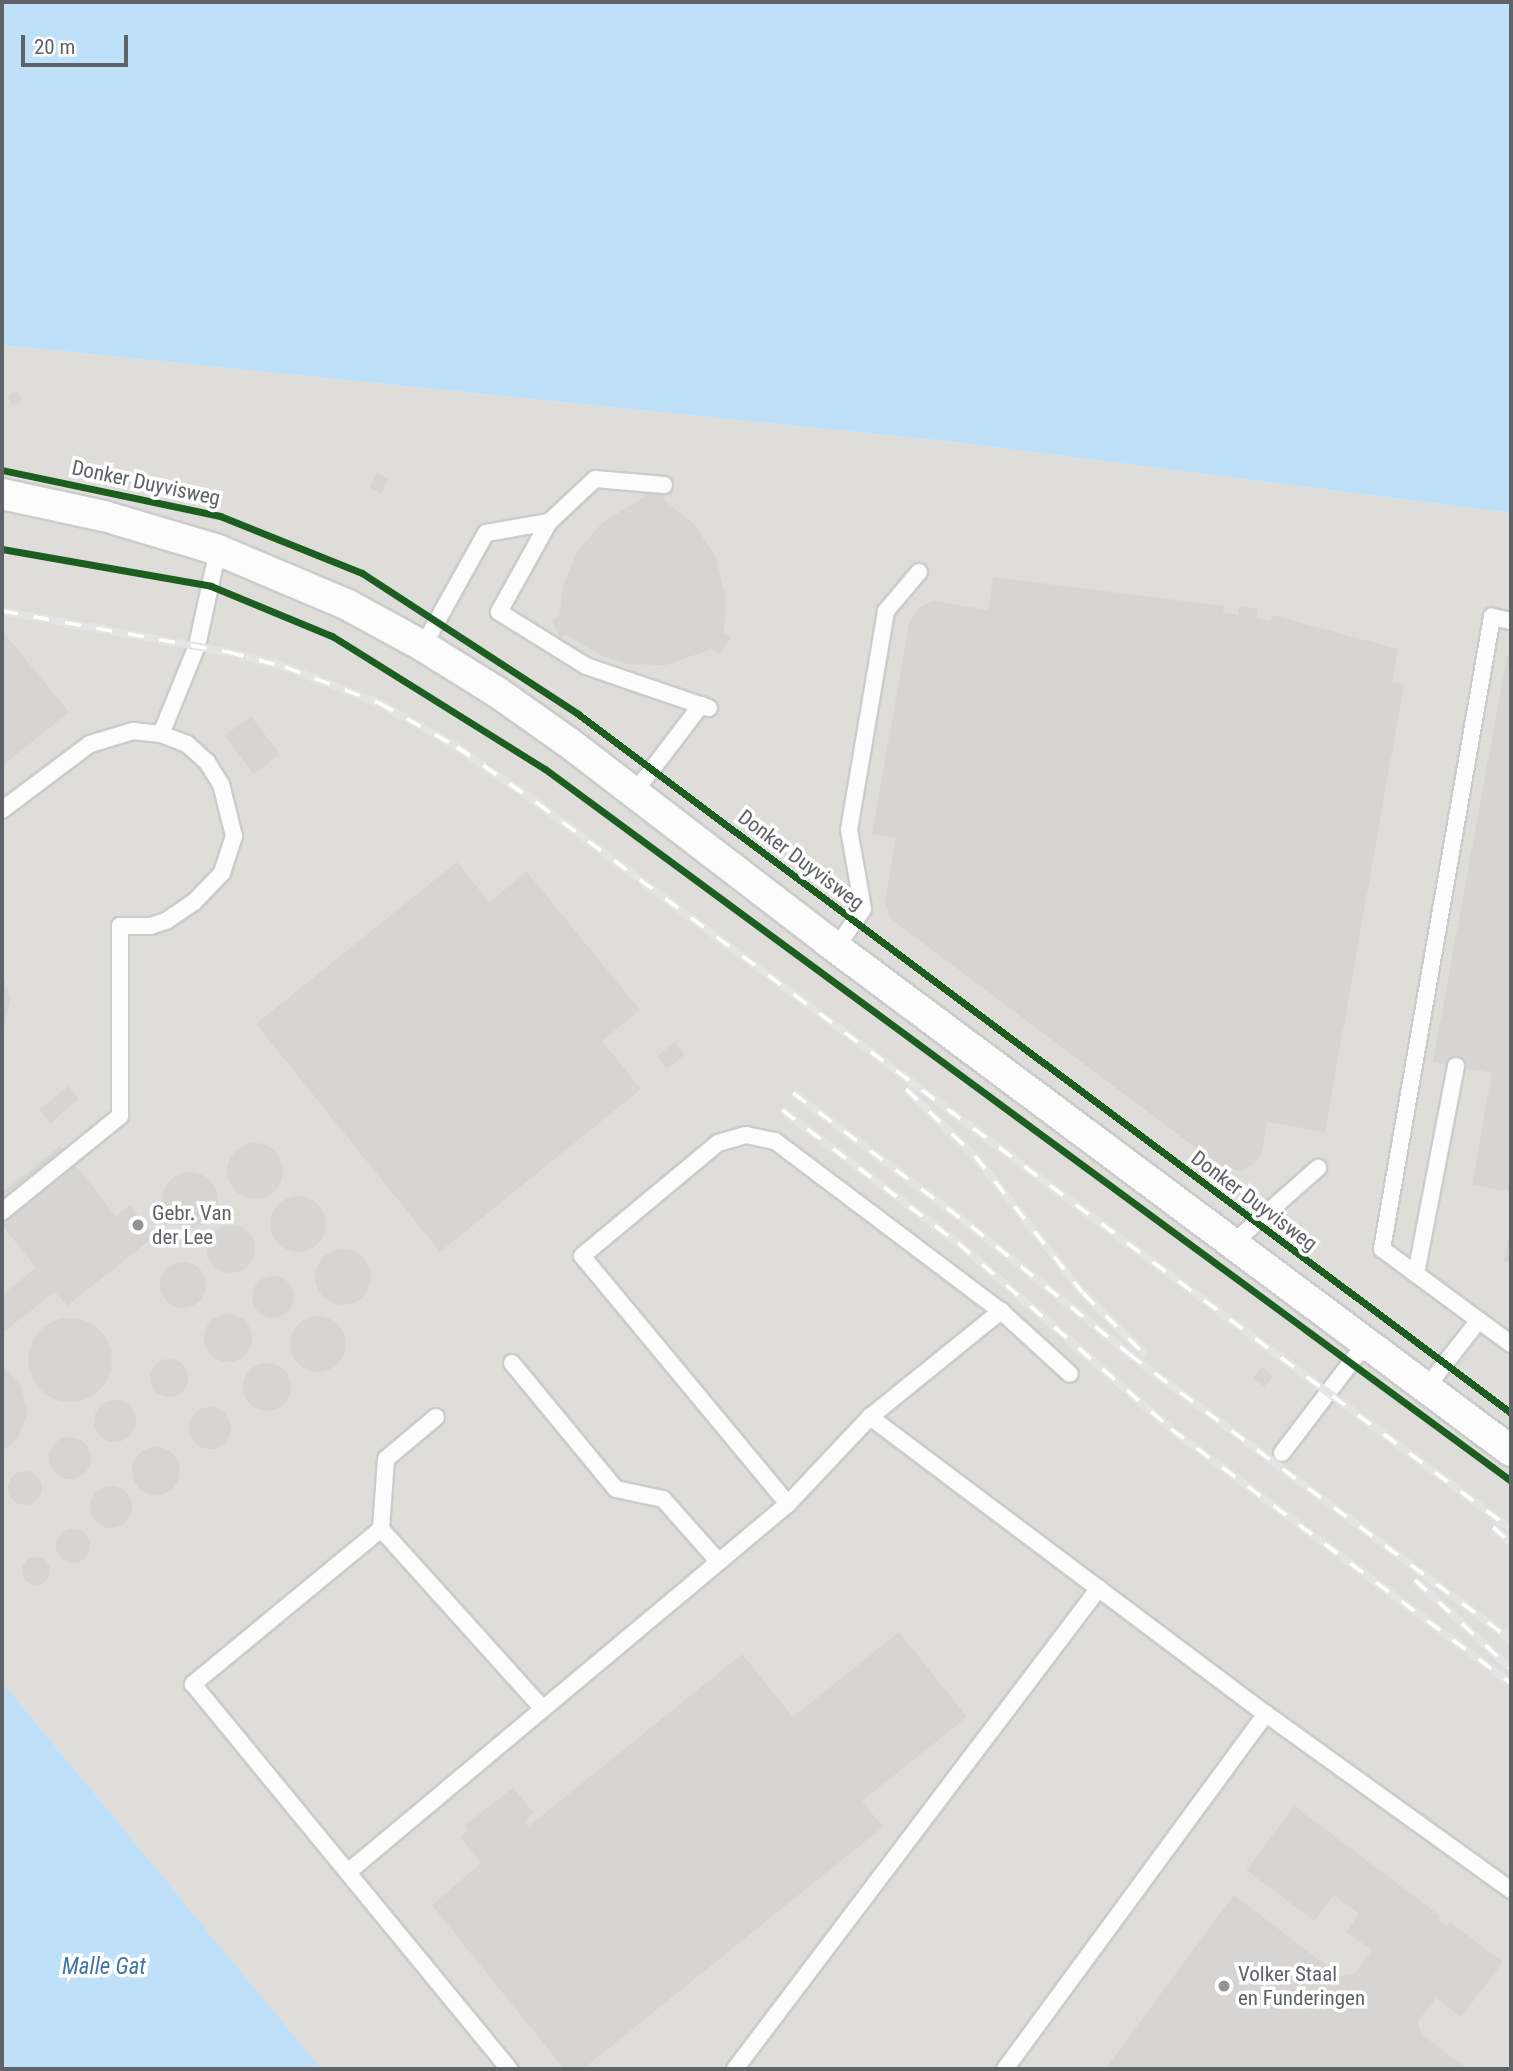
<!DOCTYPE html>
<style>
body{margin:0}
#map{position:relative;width:1513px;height:2071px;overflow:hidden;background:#efeeea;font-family:"Roboto Condensed",sans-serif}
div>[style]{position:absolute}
.industrial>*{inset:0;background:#dfddda}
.water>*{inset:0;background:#bfe0f9}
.building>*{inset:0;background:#d6d5d3;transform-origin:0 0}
.round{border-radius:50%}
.roads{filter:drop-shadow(2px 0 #cbcccc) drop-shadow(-2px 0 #cbcccc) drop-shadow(0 2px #cbcccc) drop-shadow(0 -2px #cbcccc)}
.lane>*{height:16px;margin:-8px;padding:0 8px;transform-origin:8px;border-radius:8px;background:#fdfcfc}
.street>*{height:30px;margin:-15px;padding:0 15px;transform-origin:15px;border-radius:15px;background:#fdfcfc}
.rail>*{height:8px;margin-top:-4px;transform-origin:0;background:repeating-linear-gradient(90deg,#fff 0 16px,#e4e4e4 0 32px);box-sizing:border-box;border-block:2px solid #e4e4e4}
.cycleway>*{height:7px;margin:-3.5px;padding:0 3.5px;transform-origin:3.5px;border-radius:3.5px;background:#1b5e20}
.dots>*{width:19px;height:19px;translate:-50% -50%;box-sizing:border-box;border:4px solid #fff;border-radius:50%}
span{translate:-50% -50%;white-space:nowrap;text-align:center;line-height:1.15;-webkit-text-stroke:7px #fff;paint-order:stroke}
.street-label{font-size:21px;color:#5f6368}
.poi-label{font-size:21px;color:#5f6368}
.left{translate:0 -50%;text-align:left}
.water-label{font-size:23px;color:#4174aa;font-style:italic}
.frame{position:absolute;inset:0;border:4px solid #5f6368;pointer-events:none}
.scale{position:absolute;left:21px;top:35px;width:107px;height:32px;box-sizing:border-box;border:4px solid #5f6368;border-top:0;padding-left:9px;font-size:21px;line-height:24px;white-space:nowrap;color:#5f6368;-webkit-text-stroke:5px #fff;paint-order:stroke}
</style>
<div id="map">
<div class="industrial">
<i style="clip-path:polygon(2px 345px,954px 442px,1511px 513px,1511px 2069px,320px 2069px,2px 1682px)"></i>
</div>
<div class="water">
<i style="clip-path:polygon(2px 2px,1511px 2px,1511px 513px,954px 442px,2px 345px)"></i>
<i style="clip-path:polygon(2px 1682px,321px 2069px,2px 2069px)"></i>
</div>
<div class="building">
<i class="round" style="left:9px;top:392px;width:12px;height:12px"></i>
<i style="left:377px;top:473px;width:13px;height:16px;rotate:27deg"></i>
<i style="clip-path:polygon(645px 490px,665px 492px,664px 500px,694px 524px,716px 557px,726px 599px,724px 633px,731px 638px,719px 654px,712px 649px,666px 665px,628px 664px,600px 655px,567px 635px,560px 638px,553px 623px,552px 620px,559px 616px,563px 587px,577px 552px,602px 523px,644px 497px)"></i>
<i style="clip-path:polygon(993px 577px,1224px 606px,1223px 612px,1238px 615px,1239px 606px,1258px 609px,1256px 618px,1271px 621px,1272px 615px,1398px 649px,1392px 682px,1404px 684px,1325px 1132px,1268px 1122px,1261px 1155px,1253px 1165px,1240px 1171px,1224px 1169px,891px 919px,885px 901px,896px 838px,872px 834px,909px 624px,918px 608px,933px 601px,988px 610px)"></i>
<i style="clip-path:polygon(4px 633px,69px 712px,2px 766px,2px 635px)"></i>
<i style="clip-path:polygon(1507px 656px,1511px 657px,1511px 1192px,1472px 1185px,1492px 1073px,1433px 1062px)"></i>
<i style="left:251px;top:716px;width:48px;height:33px;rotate:53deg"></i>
<i style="clip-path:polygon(457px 862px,489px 902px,527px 872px,640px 1010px,602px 1041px,641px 1089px,440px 1252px,256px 1024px)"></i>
<i style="clip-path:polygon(2px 971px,10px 1000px,2px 1035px)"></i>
<i style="left:675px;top:1042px;width:16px;height:23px;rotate:52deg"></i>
<i style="left:68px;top:1086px;width:17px;height:37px;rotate:50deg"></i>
<i class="round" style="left:227px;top:1143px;width:56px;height:56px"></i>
<i style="clip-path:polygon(60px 1146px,116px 1216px,130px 1205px,155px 1236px,67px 1306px,55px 1292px,2px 1333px,2px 1295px,36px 1268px,2px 1225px,2px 1193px)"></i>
<i class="round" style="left:162px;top:1172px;width:56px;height:56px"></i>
<i class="round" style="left:270px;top:1196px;width:56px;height:56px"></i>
<i class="round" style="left:207px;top:1225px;width:48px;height:48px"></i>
<i style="clip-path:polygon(1510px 1232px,1511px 1232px,1511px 1262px,1504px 1261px)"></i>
<i class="round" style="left:315px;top:1249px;width:56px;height:56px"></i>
<i class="round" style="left:160px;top:1262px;width:46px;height:46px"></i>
<i class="round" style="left:252px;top:1276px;width:42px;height:42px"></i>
<i class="round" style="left:204px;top:1314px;width:48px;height:48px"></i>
<i class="round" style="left:290px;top:1316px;width:56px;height:56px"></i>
<i class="round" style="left:28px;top:1318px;width:84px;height:84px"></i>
<i class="round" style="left:150px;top:1359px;width:38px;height:38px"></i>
<i class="round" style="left:243px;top:1363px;width:48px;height:48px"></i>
<i style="clip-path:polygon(2px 1366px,20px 1383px,28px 1411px,18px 1438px,2px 1452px)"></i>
<i style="left:1262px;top:1367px;width:14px;height:14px;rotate:39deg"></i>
<i class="round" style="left:94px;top:1400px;width:42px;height:42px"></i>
<i class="round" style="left:189px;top:1407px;width:42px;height:42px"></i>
<i class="round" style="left:49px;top:1437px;width:42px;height:42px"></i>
<i class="round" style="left:132px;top:1447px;width:48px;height:48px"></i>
<i class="round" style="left:8px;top:1471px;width:34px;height:34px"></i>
<i class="round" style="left:90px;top:1486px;width:42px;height:42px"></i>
<i class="round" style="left:56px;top:1529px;width:34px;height:34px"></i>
<i class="round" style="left:22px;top:1557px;width:28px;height:28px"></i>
<i style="clip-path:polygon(899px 1632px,967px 1717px,862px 1801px,883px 1827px,583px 2069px,564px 2069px,432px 1905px,481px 1863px,461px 1837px,468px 1830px,465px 1825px,513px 1788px,534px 1813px,525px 1821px,529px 1826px,742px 1654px,793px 1717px)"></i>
<i style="clip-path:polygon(1294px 1806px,1439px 1915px,1438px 1920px,1446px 1926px,1451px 1923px,1503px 1962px,1461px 2017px,1436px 1998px,1418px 2021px,1421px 2034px,1468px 2069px,1105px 2069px,1234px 1895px,1340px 1976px,1354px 1974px,1372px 1950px,1346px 1932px,1359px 1914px,1334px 1895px,1314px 1921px,1246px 1870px)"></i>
</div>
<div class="roads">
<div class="lane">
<i style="left:664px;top:485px;width:69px;rotate:-175deg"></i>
<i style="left:595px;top:479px;width:63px;rotate:136.9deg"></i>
<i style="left:549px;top:522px;width:103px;rotate:119.1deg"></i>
<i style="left:499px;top:612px;width:102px;rotate:31.8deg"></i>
<i style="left:586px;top:666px;width:130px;rotate:18.9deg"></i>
<i style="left:423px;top:646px;width:129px;rotate:-60.9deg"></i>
<i style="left:486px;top:533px;width:64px;rotate:-9.9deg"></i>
<i style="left:161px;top:734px;width:95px;rotate:-67.8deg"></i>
<i style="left:197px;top:646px;width:98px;rotate:-77.7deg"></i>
<i style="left:634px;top:793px;width:111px;rotate:-52.7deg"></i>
<i style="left:2px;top:810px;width:110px;rotate:-36.9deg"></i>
<i style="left:90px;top:744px;width:45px;rotate:-16.8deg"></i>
<i style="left:133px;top:731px;width:28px;rotate:6deg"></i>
<i style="left:161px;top:734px;width:28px;rotate:21deg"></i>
<i style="left:187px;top:744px;width:27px;rotate:42deg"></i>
<i style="left:207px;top:762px;width:26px;rotate:58deg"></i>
<i style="left:221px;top:784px;width:54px;rotate:76deg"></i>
<i style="left:234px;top:836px;width:39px;rotate:108deg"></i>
<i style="left:222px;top:873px;width:40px;rotate:134deg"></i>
<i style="left:194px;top:902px;width:34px;rotate:146deg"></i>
<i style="left:166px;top:921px;width:16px;rotate:162deg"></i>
<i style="left:151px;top:926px;width:31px;rotate:180deg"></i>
<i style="left:120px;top:926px;width:190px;rotate:90deg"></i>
<i style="left:120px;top:1116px;width:152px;rotate:140.9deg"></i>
<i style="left:836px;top:948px;width:47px;rotate:-55.3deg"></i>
<i style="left:863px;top:909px;width:80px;rotate:-100deg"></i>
<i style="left:849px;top:830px;width:222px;rotate:-80.4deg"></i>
<i style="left:886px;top:611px;width:51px;rotate:-49.8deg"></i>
<i style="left:1456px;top:1066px;width:212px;rotate:100.9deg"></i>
<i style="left:1416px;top:1274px;width:118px;rotate:36.4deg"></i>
<i style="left:1232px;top:1244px;width:115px;rotate:-41.5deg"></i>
<i style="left:1416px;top:1274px;width:42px;rotate:-143.7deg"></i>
<i style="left:1382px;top:1249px;width:642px;rotate:-80.13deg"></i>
<i style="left:1492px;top:617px;width:19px;rotate:12deg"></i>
<i style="left:512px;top:1363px;width:163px;rotate:50.5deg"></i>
<i style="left:616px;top:1489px;width:48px;rotate:12deg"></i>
<i style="left:663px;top:1499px;width:84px;rotate:48.4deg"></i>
<i style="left:1426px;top:1388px;width:86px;rotate:-52.1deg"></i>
<i style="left:436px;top:1417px;width:65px;rotate:140deg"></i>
<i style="left:386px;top:1459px;width:70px;rotate:94.1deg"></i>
<i style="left:381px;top:1529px;width:242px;rotate:48deg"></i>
<i style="left:870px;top:1417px;width:495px;rotate:36.9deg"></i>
<i style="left:1266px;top:1714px;width:302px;rotate:35.7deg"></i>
<i style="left:1282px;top:1453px;width:137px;rotate:-52.7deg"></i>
<i style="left:788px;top:1504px;width:322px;rotate:-129.7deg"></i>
<i style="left:582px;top:1256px;width:177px;rotate:-39.7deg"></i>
<i style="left:718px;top:1143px;width:29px;rotate:-16deg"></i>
<i style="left:746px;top:1135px;width:30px;rotate:12deg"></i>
<i style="left:775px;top:1141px;width:283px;rotate:37deg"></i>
<i style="left:1001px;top:1311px;width:93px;rotate:42.4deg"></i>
<i style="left:381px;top:1529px;width:244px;rotate:140.5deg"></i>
<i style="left:193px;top:1684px;width:498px;rotate:50.6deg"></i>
<i style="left:348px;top:1872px;width:574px;rotate:-39.91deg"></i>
<i style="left:788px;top:1504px;width:120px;rotate:-46.7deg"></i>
<i style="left:870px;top:1417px;width:169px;rotate:-39deg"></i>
<i style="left:735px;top:2069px;width:603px;rotate:-52.88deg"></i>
<i style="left:1005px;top:2069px;width:441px;rotate:-53.7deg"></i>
</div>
<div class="street">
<i style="left:2px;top:494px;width:104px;rotate:12.2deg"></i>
<i style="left:104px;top:516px;width:119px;rotate:16.6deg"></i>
<i style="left:218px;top:550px;width:139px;rotate:22.9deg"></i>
<i style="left:346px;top:604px;width:88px;rotate:28.6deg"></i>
<i style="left:423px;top:646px;width:87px;rotate:31.9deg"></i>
<i style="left:497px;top:692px;width:87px;rotate:35.2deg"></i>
<i style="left:568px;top:742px;width:327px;rotate:37.5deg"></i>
<i style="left:827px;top:941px;width:853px;rotate:36.71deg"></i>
</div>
</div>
<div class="rail">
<i style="left:2px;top:611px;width:230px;rotate:10.3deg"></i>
<i style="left:228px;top:652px;width:59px;rotate:14.7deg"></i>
<i style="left:285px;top:667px;width:101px;rotate:21deg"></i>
<i style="left:379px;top:703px;width:90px;rotate:29.4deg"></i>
<i style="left:457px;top:747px;width:98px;rotate:35deg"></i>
<i style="left:537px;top:803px;width:1215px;rotate:36.7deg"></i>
<i style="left:906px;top:1089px;width:96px;rotate:44.2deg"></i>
<i style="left:975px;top:1156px;width:174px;rotate:51.8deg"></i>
<i style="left:1083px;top:1293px;width:89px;rotate:45deg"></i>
<i style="left:793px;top:1093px;width:222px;rotate:36.8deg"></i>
<i style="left:971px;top:1226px;width:203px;rotate:39deg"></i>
<i style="left:1129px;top:1354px;width:477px;rotate:36.8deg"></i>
<i style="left:782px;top:1110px;width:221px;rotate:37.1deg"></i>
<i style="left:958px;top:1243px;width:283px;rotate:41.1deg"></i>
<i style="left:1171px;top:1429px;width:424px;rotate:36.8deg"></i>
<i style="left:1493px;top:1527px;width:24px;rotate:42deg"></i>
<i style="left:1415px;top:1580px;width:131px;rotate:42.8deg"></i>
</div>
<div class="cycleway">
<i style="left:2px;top:470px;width:223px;rotate:11.9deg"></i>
<i style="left:220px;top:516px;width:153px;rotate:21.9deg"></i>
<i style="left:362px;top:573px;width:258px;rotate:33.1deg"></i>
<i style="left:578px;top:714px;width:1166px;rotate:36.84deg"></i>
<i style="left:2px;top:549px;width:212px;rotate:10deg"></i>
<i style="left:211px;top:586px;width:131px;rotate:22.5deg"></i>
<i style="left:332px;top:636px;width:251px;rotate:32deg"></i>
<i style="left:545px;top:769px;width:1200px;rotate:36.39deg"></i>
</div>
<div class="dots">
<i style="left:138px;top:1225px;background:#919496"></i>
<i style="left:1224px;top:1986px;background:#919496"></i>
</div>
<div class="street-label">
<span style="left:146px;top:483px;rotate:12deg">Donker Duyvisweg</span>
<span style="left:801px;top:860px;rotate:37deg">Donker Duyvisweg</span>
<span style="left:1254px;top:1201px;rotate:37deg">Donker Duyvisweg</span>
</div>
<div class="poi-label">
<span class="left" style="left:152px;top:1225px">Gebr. Van<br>der Lee</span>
<span class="left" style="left:1238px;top:1986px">Volker Staal<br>en Funderingen</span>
</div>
<div class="water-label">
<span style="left:104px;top:1967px">Malle Gat</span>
</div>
<div class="frame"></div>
<div class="scale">20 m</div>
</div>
